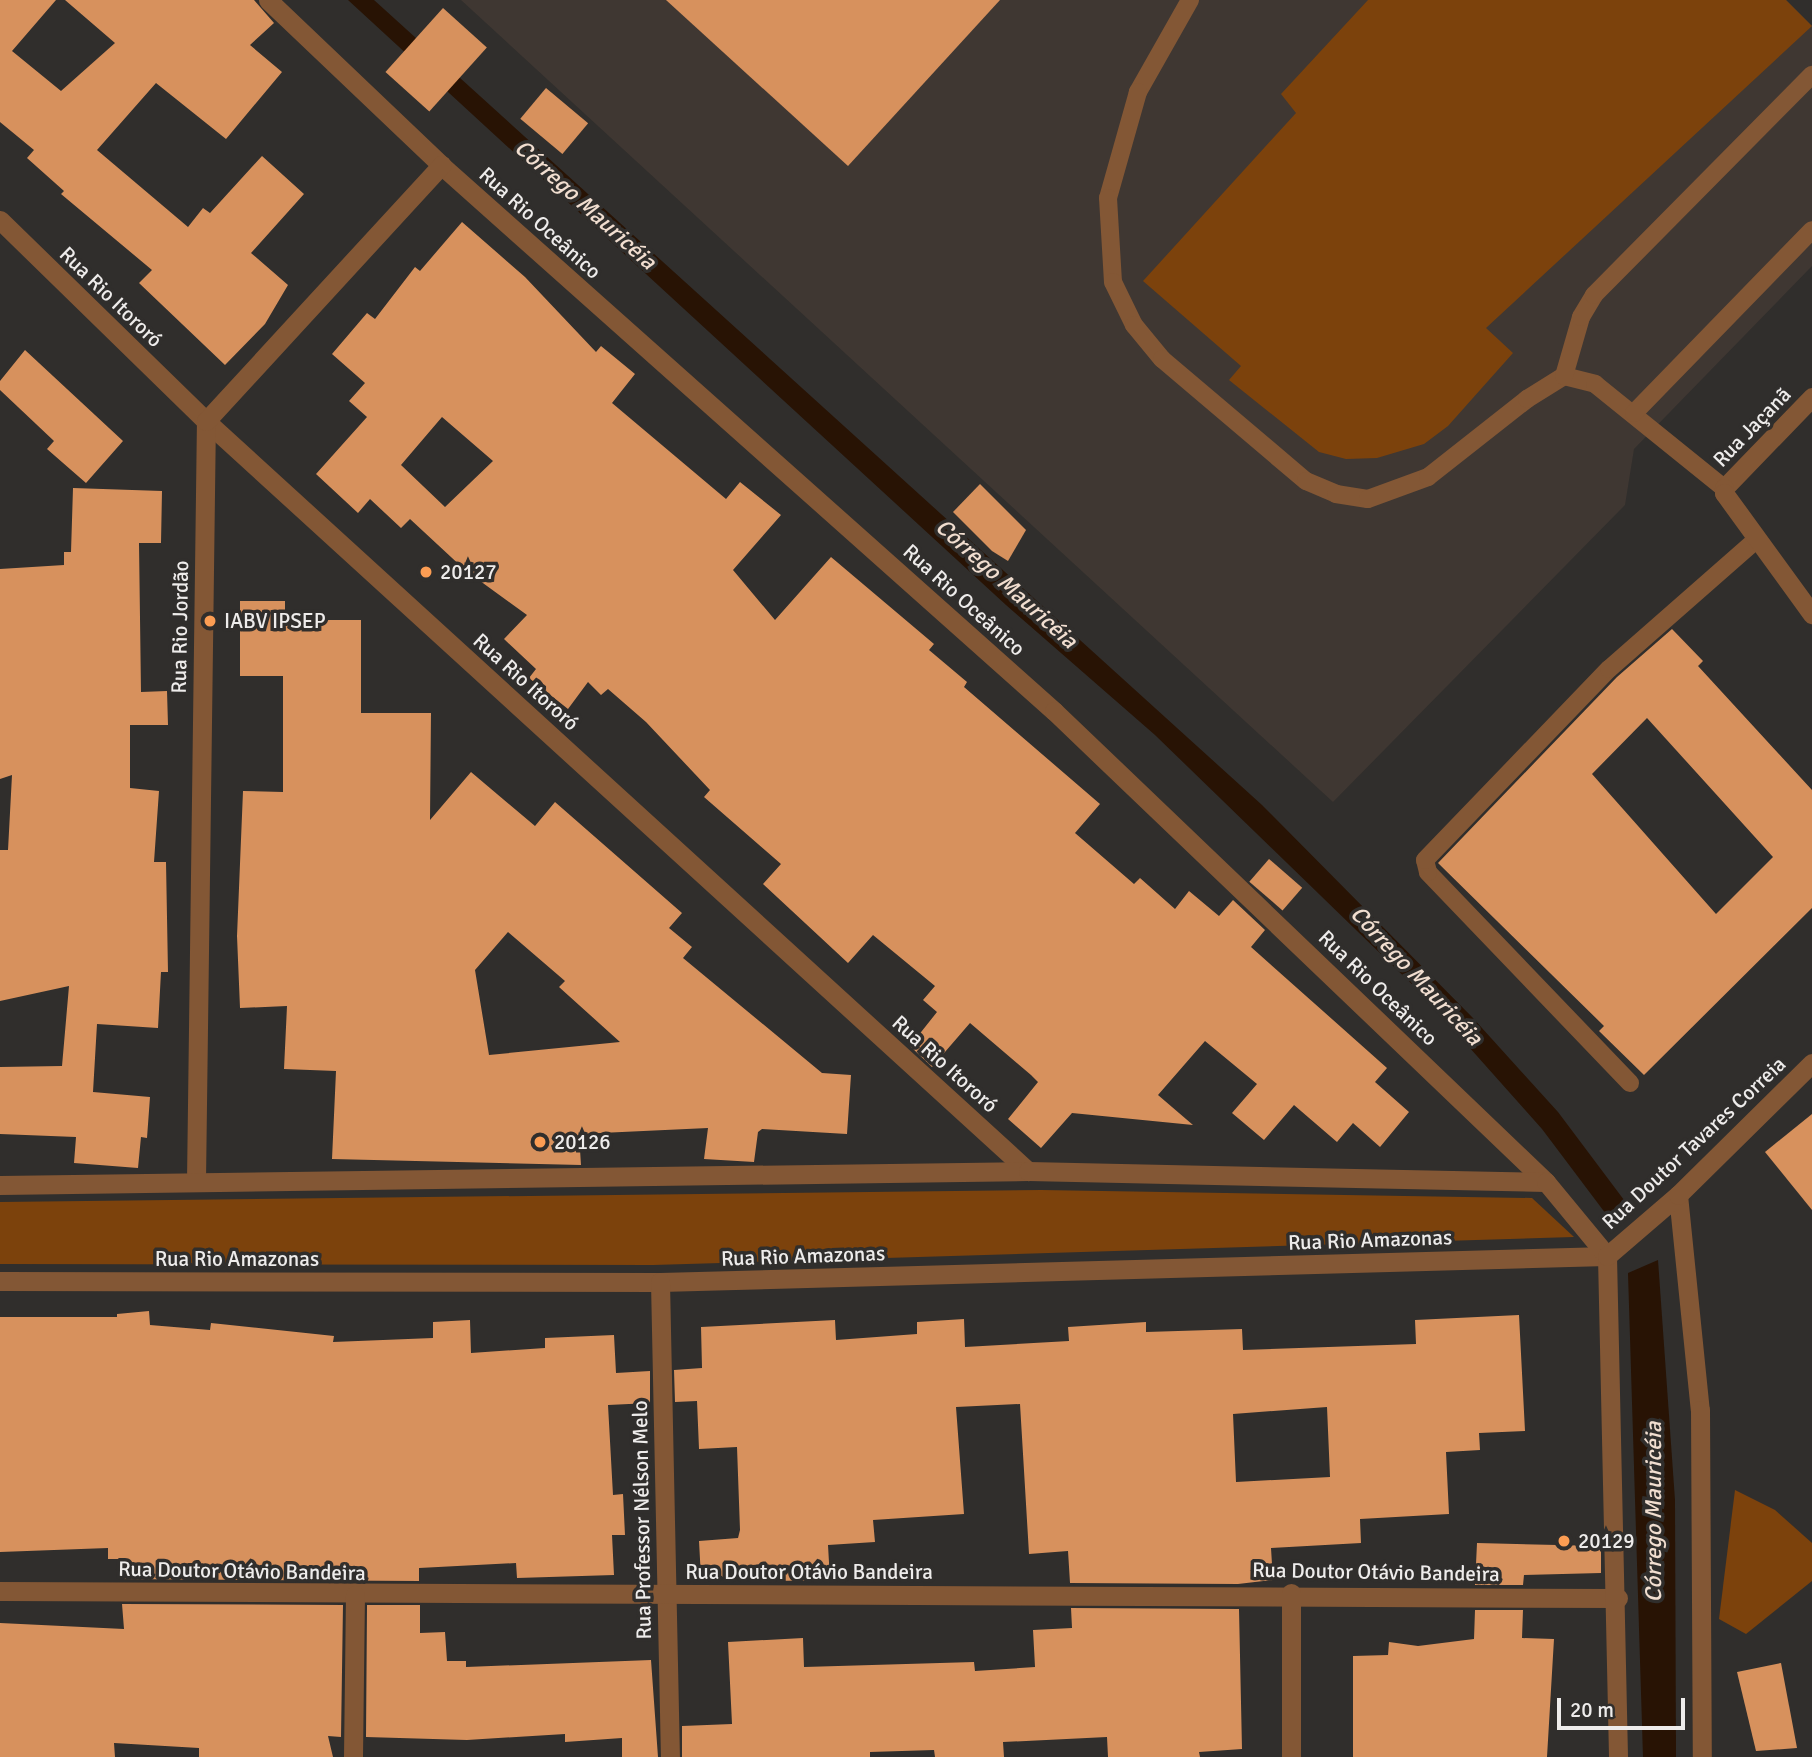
<!DOCTYPE html>
<meta charset="utf-8">
<style>
body{margin:0}
#map{position:relative;width:1812px;height:1757px;overflow:hidden;background:#302e2c;font-family:Signika,sans-serif}
div>[style]{position:absolute}
.built>*{inset:0;background:#3f3732}
.green>*{inset:0;background:#7c420c}
.water>*{inset:0;background:#281304}
.building>*{inset:0;background:#d7915d;transform-origin:0 0}
.service>*{height:18px;margin:-9px;padding:0 9px;transform-origin:9px;border-radius:9px;background:#835735}
.minor>*{height:19px;margin:-9.5px;padding:0 9.5px;transform-origin:9.5px;border-radius:9.5px;background:#835735}
.tertiary>*{height:19px;margin:-9.5px;padding:0 9.5px;transform-origin:9.5px;border-radius:9.5px;background:#835735}
.dots>*{width:19px;height:19px;translate:-50% -50%;box-sizing:border-box;border:4px solid #302e2c;border-radius:50%}
span{translate:-50% -50%;white-space:nowrap;text-align:center;line-height:1.15;-webkit-text-stroke:7px #302e2c;paint-order:stroke}
.street-label{font-size:21px;color:#eeeceb}
.poi-label{font-size:21px;color:#eeeceb}
.left{translate:0 -50%;text-align:left}
.water-label{font-size:23px;color:#f1ded0;font-style:italic}
.scale{position:absolute;left:1557px;top:1698px;width:128px;height:32px;box-sizing:border-box;border:4px solid #eeeceb;border-top:0;padding-left:9px;font-size:21px;line-height:24px;white-space:nowrap;color:#eeeceb;-webkit-text-stroke:5px #302e2c;paint-order:stroke}
</style>
<div id="map">
<div class="built">
<i style="clip-path:polygon(461px 0,1786px 0,1812px 26px,1812px 266px,1634px 449px,1625px 505px,1333px 802px)"></i>
</div>
<div class="green">
<i style="clip-path:polygon(1368px 0,1786px 0,1812px 26px,1486px 328px,1513px 353px,1448px 426px,1424px 444px,1377px 458px,1346px 459px,1319px 452px,1229px 380px,1241px 366px,1143px 281px,1296px 113px,1281px 94px)"></i>
<i style="clip-path:polygon(1041px 1190px,1532px 1198px,1574px 1237px,653px 1265px,0 1264px,0 1202px)"></i>
<i style="clip-path:polygon(1735px 1490px,1775px 1510px,1812px 1543px,1812px 1581px,1746px 1634px,1719px 1619px)"></i>
</div>
<div class="water">
<i style="clip-path:polygon(348px 0,374px 0,1262px 805px,1472px 1017px,1558px 1112px,1630px 1208px,1612px 1222px,1542px 1129px,1420px 992px,1155px 735px,1006px 605px)"></i>
<i style="clip-path:polygon(1658px 1260px,1675px 1500px,1676px 1757px,1643px 1757px,1628px 1273px)"></i>
</div>
<div class="building">
<i style="clip-path:polygon(0 0,56px 0,12px 51px,61px 91px,115px 43px,65px 0,254px 0,274px 23px,250px 45px,282px 72px,226px 139px,156px 83px,97px 150px,188px 227px,203px 208px,210px 213px,262px 156px,304px 194px,251px 253px,288px 285px,265px 324px,225px 365px,139px 283px,152px 270px,61px 194px,64px 191px,27px 158px,34px 150px,0 122px)"></i>
<i style="clip-path:polygon(666px 0,1000px 0,848px 166px)"></i>
<i style="left:443px;top:8px;width:59px;height:86px;rotate:42deg"></i>
<i style="left:546px;top:88px;width:55px;height:40px;rotate:40deg"></i>
<i style="clip-path:polygon(evenodd,462px 222px,525px 277px,596px 352px,601px 346px,635px 374px,612px 403px,726px 499px,740px 482px,781px 515px,733px 570px,775px 620px,831px 557px,934px 644px,929px 650px,967px 682px,964px 687px,1100px 804px,1075px 833px,1134px 884px,1140px 878px,1175px 909px,1189px 891px,1219px 916px,1233px 900px,1265px 930px,1251px 947px,1387px 1068px,1375px 1082px,1409px 1112px,1380px 1147px,1353px 1123px,1337px 1142px,1294px 1105px,1264px 1140px,1232px 1113px,1257px 1084px,1205px 1041px,1158px 1095px,1193px 1125px,1072px 1113px,1041px 1148px,1008px 1119px,1038px 1082px,1031px 1075px,970px 1023px,932px 1067px,910px 1046px,937px 1012px,923px 1000px,935px 986px,873px 935px,848px 963px,763px 884px,781px 864px,704px 797px,710px 790px,646px 722px,608px 689px,601px 695px,588px 682px,568px 709px,529px 678px,536px 669px,504px 639px,527px 615px,465px 570px,410px 519px,401px 528px,370px 499px,358px 513px,316px 474px,367px 417px,349px 401px,365px 383px,332px 354px,367px 313px,375px 319px,415px 267px,420px 271px,462px 222px,442px 417px,493px 461px,445px 507px,401px 465px,442px 417px)"></i>
<i style="clip-path:polygon(25px 350px,123px 441px,86px 483px,47px 449px,54px 441px,0 390px,0 381px)"></i>
<i style="clip-path:polygon(980px 484px,1026px 530px,1008px 561px,992px 551px,953px 512px)"></i>
<i style="clip-path:polygon(73px 488px,162px 491px,161px 543px,139px 543px,141px 692px,167px 691px,168px 725px,130px 725px,130px 788px,159px 791px,154px 862px,166px 862px,168px 972px,161px 972px,158px 1028px,97px 1024px,93px 1092px,150px 1097px,147px 1138px,141px 1137px,138px 1168px,74px 1163px,76px 1137px,0 1134px,0 1067px,62px 1066px,69px 986px,0 1001px,0 850px,8px 850px,12px 775px,0 779px,0 569px,64px 565px,64px 552px,71px 552px)"></i>
<i style="clip-path:polygon(evenodd,240px 601px,285px 601px,285px 620px,361px 620px,361px 713px,431px 713px,430px 820px,471px 772px,535px 826px,555px 802px,682px 913px,669px 928px,692px 947px,683px 958px,822px 1073px,851px 1075px,847px 1134px,762px 1129px,758px 1132px,754px 1162px,704px 1159px,708px 1128px,579px 1134px,581px 1165px,332px 1159px,336px 1071px,284px 1069px,287px 1006px,240px 1008px,237px 936px,243px 791px,283px 792px,283px 676px,240px 676px,240px 601px,508px 932px,565px 981px,559px 987px,620px 1042px,489px 1055px,475px 970px,508px 932px)"></i>
<i style="clip-path:polygon(evenodd,1672px 629px,1703px 661px,1698px 666px,1812px 790px,1812px 908px,1644px 1075px,1599px 1031px,1604px 1026px,1438px 863px,1617px 677px,1672px 629px,1647px 718px,1773px 857px,1716px 914px,1592px 774px,1647px 718px)"></i>
<i style="left:1269px;top:859px;width:44px;height:30px;rotate:41deg"></i>
<i style="clip-path:polygon(1812px 1114px,1812px 1210px,1765px 1152px)"></i>
<i style="clip-path:polygon(149px 1311px,150px 1325px,210px 1330px,211px 1323px,334px 1336px,333px 1342px,433px 1338px,433px 1322px,470px 1320px,471px 1353px,545px 1348px,545px 1338px,614px 1335px,616px 1373px,650px 1371px,650px 1403px,608px 1405px,613px 1495px,623px 1494px,625px 1535px,612px 1535px,614px 1575px,517px 1578px,516px 1563px,419px 1568px,419px 1581px,120px 1579px,119px 1559px,108px 1559px,108px 1548px,0 1552px,0 1317px,117px 1317px,117px 1314px)"></i>
<i style="clip-path:polygon(evenodd,1519px 1315px,1525px 1431px,1479px 1433px,1480px 1450px,1446px 1452px,1449px 1514px,1360px 1519px,1361px 1543px,1271px 1548px,1273px 1580px,1238px 1584px,1070px 1583px,1068px 1551px,1029px 1554px,1020px 1404px,956px 1407px,964px 1514px,873px 1520px,875px 1542px,828px 1545px,830px 1580px,774px 1581px,774px 1574px,701px 1578px,699px 1541px,738px 1538px,740px 1530px,737px 1447px,699px 1449px,697px 1401px,675px 1402px,674px 1370px,702px 1368px,701px 1327px,835px 1320px,836px 1340px,917px 1334px,917px 1322px,964px 1319px,965px 1347px,1069px 1341px,1068px 1327px,1146px 1322px,1146px 1332px,1242px 1329px,1243px 1350px,1416px 1344px,1415px 1320px,1519px 1315px,1327px 1407px,1330px 1477px,1236px 1482px,1233px 1414px,1327px 1407px)"></i>
<i style="clip-path:polygon(1477px 1543px,1601px 1546px,1601px 1573px,1524px 1575px,1523px 1585px,1475px 1585px)"></i>
<i style="clip-path:polygon(122px 1604px,343px 1605px,341px 1737px,328px 1736px,333px 1757px,199px 1757px,199px 1748px,114px 1743px,115px 1757px,0 1757px,0 1623px,124px 1629px)"></i>
<i style="clip-path:polygon(367px 1605px,420px 1605px,420px 1633px,445px 1632px,447px 1661px,466px 1661px,466px 1667px,651px 1660px,658px 1757px,622px 1757px,622px 1738px,565px 1742px,565px 1734px,467px 1740px,366px 1737px)"></i>
<i style="clip-path:polygon(1071px 1608px,1239px 1609px,1242px 1749px,1199px 1752px,1200px 1757px,1108px 1757px,1107px 1737px,1003px 1742px,1004px 1757px,935px 1757px,934px 1750px,870px 1752px,870px 1757px,682px 1757px,682px 1726px,732px 1724px,728px 1642px,803px 1638px,804px 1667px,974px 1662px,975px 1671px,1035px 1667px,1033px 1630px,1072px 1628px)"></i>
<i style="clip-path:polygon(1475px 1610px,1523px 1610px,1522px 1638px,1554px 1639px,1547px 1757px,1353px 1757px,1353px 1656px,1388px 1655px,1389px 1642px,1418px 1646px,1474px 1639px)"></i>
<i style="clip-path:polygon(1781px 1663px,1797px 1748px,1756px 1751px,1737px 1672px)"></i>
</div>
<div class="service">
<i style="left:1190px;top:0;width:106px;rotate:119.5deg"></i>
<i style="left:1138px;top:92px;width:110px;rotate:105.8deg"></i>
<i style="left:1108px;top:198px;width:84px;rotate:86.6deg"></i>
<i style="left:1113px;top:282px;width:48px;rotate:64deg"></i>
<i style="left:1134px;top:325px;width:44px;rotate:50.5deg"></i>
<i style="left:1162px;top:359px;width:189px;rotate:40.3deg"></i>
<i style="left:1306px;top:481px;width:33px;rotate:23deg"></i>
<i style="left:1336px;top:494px;width:32px;rotate:9deg"></i>
<i style="left:1368px;top:499px;width:64px;rotate:-20.1deg"></i>
<i style="left:1428px;top:477px;width:126px;rotate:-38.2deg"></i>
<i style="left:1527px;top:399px;width:44px;rotate:-31.9deg"></i>
<i style="left:1564px;top:376px;width:32px;rotate:14deg"></i>
<i style="left:1595px;top:384px;width:166px;rotate:38.9deg"></i>
<i style="left:1564px;top:376px;width:61px;rotate:-73.9deg"></i>
<i style="left:1581px;top:317px;width:26px;rotate:-59deg"></i>
<i style="left:1594px;top:295px;width:310px;rotate:-45.3deg"></i>
<i style="left:1634px;top:413px;width:255px;rotate:-45.8deg"></i>
<i style="left:1630px;top:1083px;width:292px;rotate:-133.8deg"></i>
<i style="left:1428px;top:872px;width:12px;rotate:-104deg"></i>
<i style="left:1425px;top:860px;width:265px;rotate:-46.1deg"></i>
<i style="left:1609px;top:669px;width:196px;rotate:-41.3deg"></i>
</div>
<div class="minor">
<i style="left:268px;top:0;width:239px;rotate:43.6deg"></i>
<i style="left:441px;top:165px;width:821px;rotate:41.69deg"></i>
<i style="left:1054px;top:711px;width:681px;rotate:43.75deg"></i>
<i style="left:0;top:220px;width:288px;rotate:44.3deg"></i>
<i style="left:206px;top:421px;width:1113px;rotate:42.38deg"></i>
<i style="left:1812px;top:397px;width:127px;rotate:134deg"></i>
<i style="left:1724px;top:488px;width:5px;rotate:90deg"></i>
<i style="left:1724px;top:493px;width:150px;rotate:54deg"></i>
<i style="left:196px;top:1181px;width:760px;rotate:-89.25deg"></i>
<i style="left:206px;top:421px;width:348px;rotate:-47.4deg"></i>
<i style="left:0;top:1281px;width:660px;rotate:0.09deg"></i>
<i style="left:660px;top:1282px;width:947px;rotate:-1.57deg"></i>
<i style="left:660px;top:1282px;width:475px;rotate:88.8deg"></i>
<i style="left:0;top:1591px;width:1618px;rotate:0.25deg"></i>
<i style="left:353px;top:1757px;width:162px;rotate:-89.3deg"></i>
<i style="left:1291px;top:1757px;width:164px;rotate:-90deg"></i>
</div>
<div class="tertiary">
<i style="left:0;top:1185px;width:1028px;rotate:-0.78deg"></i>
<i style="left:1028px;top:1171px;width:518px;rotate:1.22deg"></i>
<i style="left:1546px;top:1182px;width:96px;rotate:50.5deg"></i>
<i style="left:1678px;top:1195px;width:216px;rotate:84.2deg"></i>
<i style="left:1700px;top:1410px;width:347px;rotate:89.7deg"></i>
<i style="left:1607px;top:1256px;width:501px;rotate:88.74deg"></i>
<i style="left:1607px;top:1256px;width:94px;rotate:-40.7deg"></i>
<i style="left:1678px;top:1195px;width:188px;rotate:-44.6deg"></i>
</div>
<div class="dots">
<i style="left:426px;top:572px;background:#fc9d53"></i>
<i style="left:210px;top:621px;background:#fc9d53"></i>
<i style="left:540px;top:1142px;background:#fc9d53"></i>
<i style="left:1564px;top:1541px;background:#fc9d53"></i>
</div>
<div class="street-label">
<span style="left:540px;top:223px;rotate:42deg">Rua Rio Oceânico</span>
<span style="left:111px;top:297px;rotate:44deg">Rua Rio Itororó</span>
<span style="left:1752px;top:427px;rotate:-46deg">Rua Jaçanã</span>
<span style="left:964px;top:600px;rotate:42deg">Rua Rio Oceânico</span>
<span style="left:180px;top:627px;rotate:-89deg">Rua Rio Jordão</span>
<span style="left:526px;top:682px;rotate:42deg">Rua Rio Itororó</span>
<span style="left:1378px;top:988px;rotate:44deg">Rua Rio Oceânico</span>
<span style="left:945px;top:1064px;rotate:42deg">Rua Rio Itororó</span>
<span style="left:1694px;top:1143px;rotate:-43deg">Rua Doutor Tavares Correia</span>
<span style="left:1370px;top:1240px;rotate:-2deg">Rua Rio Amazonas</span>
<span style="left:803px;top:1256px;rotate:-2deg">Rua Rio Amazonas</span>
<span style="left:237px;top:1259px">Rua Rio Amazonas</span>
<span style="left:642px;top:1520px;rotate:-91deg">Rua Professor Nélson Melo</span>
<span style="left:242px;top:1571px;rotate:1deg">Rua Doutor Otávio Bandeira</span>
<span style="left:809px;top:1572px">Rua Doutor Otávio Bandeira</span>
<span style="left:1376px;top:1572px;rotate:1deg">Rua Doutor Otávio Bandeira</span>
</div>
<div class="poi-label">
<span class="left" style="left:440px;top:572px">20127</span>
<span class="left" style="left:224px;top:621px">IABV IPSEP</span>
<span class="left" style="left:554px;top:1142px">20126</span>
<span class="left" style="left:1578px;top:1541px">20129</span>
</div>
<div class="water-label">
<span style="left:585px;top:205px;rotate:42deg">Córrego Mauricéia</span>
<span style="left:1006px;top:584px;rotate:42deg">Córrego Mauricéia</span>
<span style="left:1416px;top:976px;rotate:47deg">Córrego Mauricéia</span>
<span style="left:1654px;top:1512px;rotate:-90deg">Córrego Mauricéia</span>
</div>
<div class="scale">20 m</div>
</div>
